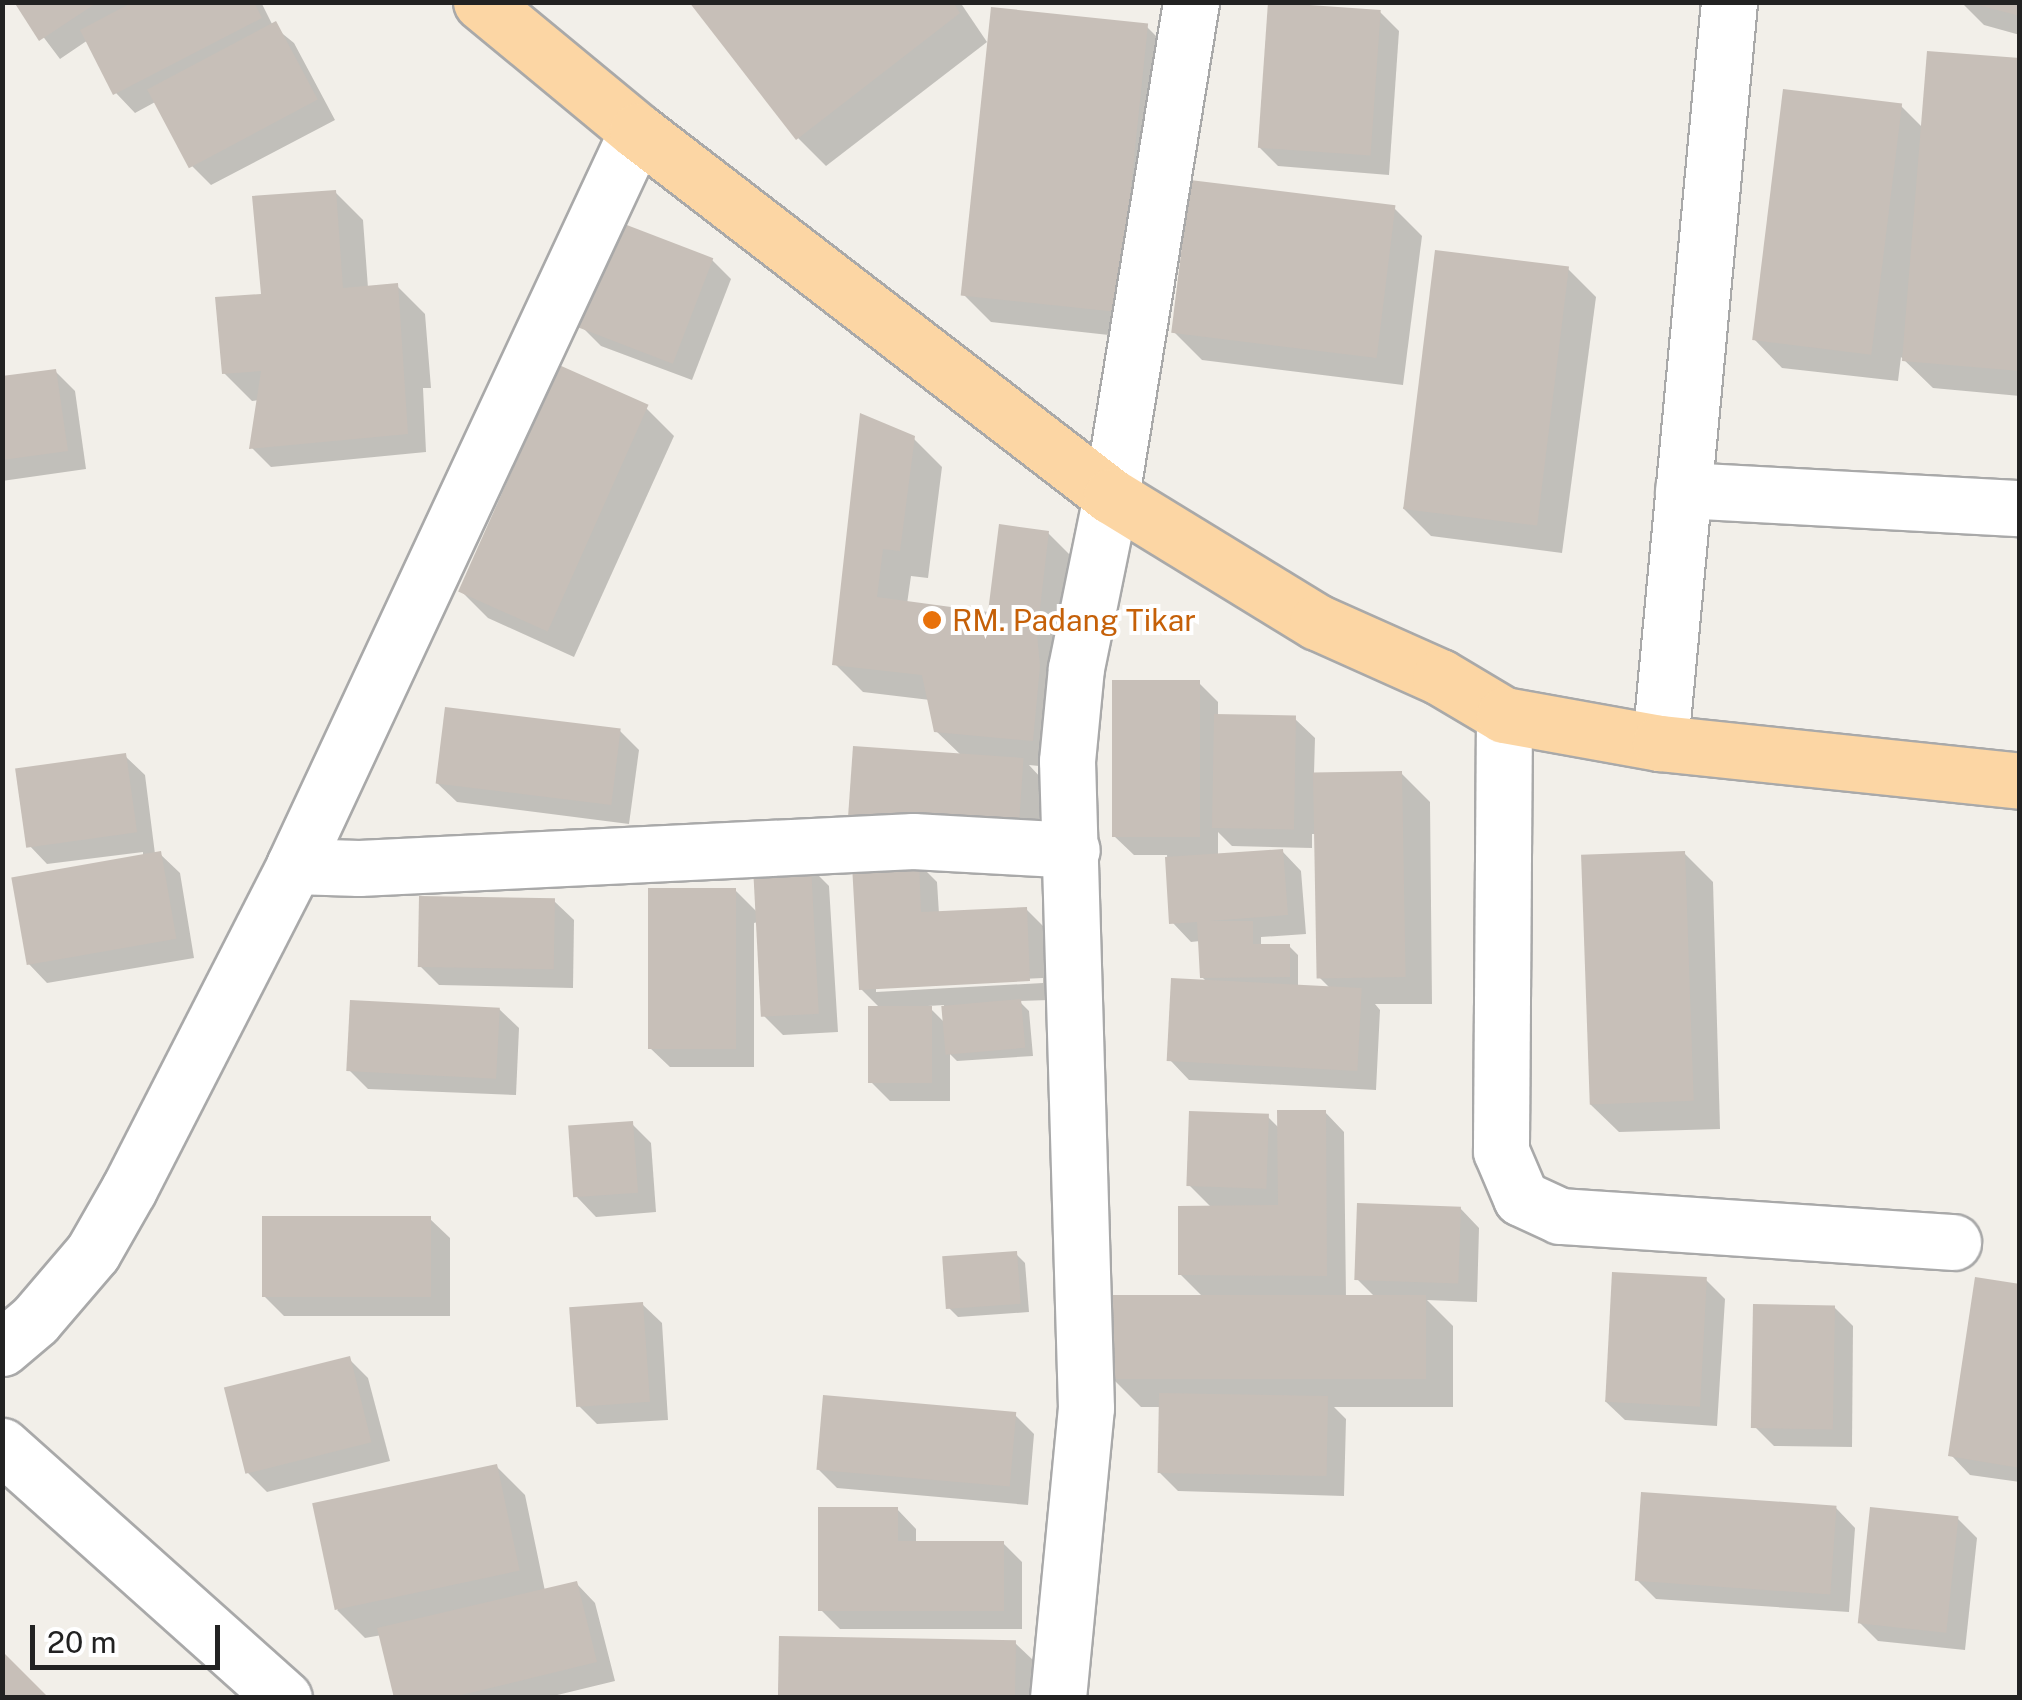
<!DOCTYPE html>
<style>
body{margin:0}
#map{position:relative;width:2022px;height:1700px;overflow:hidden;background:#f2efe9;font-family:"Public Sans",sans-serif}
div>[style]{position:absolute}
.shadow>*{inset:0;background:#0003}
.building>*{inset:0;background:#c7bfb8;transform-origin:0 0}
.roads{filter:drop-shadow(2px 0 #a9a9a9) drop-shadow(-2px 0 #a9a9a9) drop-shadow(0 2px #a9a9a9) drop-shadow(0 -2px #a9a9a9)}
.minor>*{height:55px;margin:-27.5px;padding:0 27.5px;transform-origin:27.5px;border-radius:27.5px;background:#fff}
.primary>*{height:55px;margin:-27.5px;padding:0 27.5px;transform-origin:27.5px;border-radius:27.5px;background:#fcd6a4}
.dots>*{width:28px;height:28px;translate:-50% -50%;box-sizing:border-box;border:5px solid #fff;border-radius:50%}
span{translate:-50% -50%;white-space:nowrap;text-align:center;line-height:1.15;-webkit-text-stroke:8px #fff;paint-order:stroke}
.food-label{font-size:30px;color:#c56008}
.left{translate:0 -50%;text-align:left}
.frame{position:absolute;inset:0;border:5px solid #222;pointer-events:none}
.scale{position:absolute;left:30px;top:1625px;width:190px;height:45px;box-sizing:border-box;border:5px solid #222;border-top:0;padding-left:12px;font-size:30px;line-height:35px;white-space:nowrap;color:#222;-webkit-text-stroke:8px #fff;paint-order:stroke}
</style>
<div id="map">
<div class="shadow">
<i style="clip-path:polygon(17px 2px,261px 2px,273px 26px,294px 43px,335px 120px,211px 185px,192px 166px,157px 101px,135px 113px,116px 93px,88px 40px,60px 59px)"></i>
<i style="clip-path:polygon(692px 2px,960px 2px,987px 42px,826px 166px,798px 138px)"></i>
<i style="clip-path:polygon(1961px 2px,2020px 2px,2020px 35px,1984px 25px)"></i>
<i style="clip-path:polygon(1380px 12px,1399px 31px,1389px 175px,1278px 166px,1259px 147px)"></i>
<i style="clip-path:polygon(1147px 27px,1175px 55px,1145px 339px,991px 322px,963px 294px)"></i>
<i style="clip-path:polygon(2020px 61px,2020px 396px,1933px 388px,1901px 357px,1898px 381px,1782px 368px,1754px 339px,1901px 106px,1923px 128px)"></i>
<i style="clip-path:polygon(335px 192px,363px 220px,368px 288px,397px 286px,425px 314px,431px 388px,423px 388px,426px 452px,271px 467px,252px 448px,259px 400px,252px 401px,224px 373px,263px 296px)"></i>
<i style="clip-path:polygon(1394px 208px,1422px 236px,1403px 385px,1202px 360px,1174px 332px)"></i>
<i style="clip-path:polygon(712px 260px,731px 279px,692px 380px,601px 346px,582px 327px)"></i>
<i style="clip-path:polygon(1568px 269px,1596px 297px,1562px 553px,1431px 536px,1403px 508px)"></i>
<i style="clip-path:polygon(55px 371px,75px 391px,86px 469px,2px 481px,2px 379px)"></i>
<i style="clip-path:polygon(646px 408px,674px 436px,574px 657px,488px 618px,460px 590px)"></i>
<i style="clip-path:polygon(913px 438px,942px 467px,928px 578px,911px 576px,907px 604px,990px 615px,1048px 533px,1076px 561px,1060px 768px,1029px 765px,1042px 779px,1036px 860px,961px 755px,936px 731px,930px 700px,863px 692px,835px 664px)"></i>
<i style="clip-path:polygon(evenodd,1199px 683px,1218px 702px,1218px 717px,1295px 719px,1315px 738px,1314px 774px,1401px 773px,1430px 802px,1432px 1004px,1375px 1004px,1380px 1010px,1376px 1090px,1189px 1080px,1170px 1060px,1208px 983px,1202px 977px,1200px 941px,1191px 942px,1172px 922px,1167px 855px,1134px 855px,1114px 836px,1199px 683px,1218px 832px,1232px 846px,1312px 848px,1312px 834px,1317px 834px,1318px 976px,1331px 989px,1298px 987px,1298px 955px,1289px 946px,1261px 946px,1261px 937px,1306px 934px,1301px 871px,1282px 851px,1218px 856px,1218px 832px)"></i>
<i style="clip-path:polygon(620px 731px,639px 750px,629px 824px,457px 802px,437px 783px)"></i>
<i style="clip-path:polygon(125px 756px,145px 775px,155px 854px,160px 854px,180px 873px,194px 958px,47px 983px,28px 963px,143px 856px,143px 852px,47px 864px,28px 844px)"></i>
<i style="clip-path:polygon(1684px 853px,1713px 882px,1720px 1129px,1619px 1132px,1590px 1104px)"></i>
<i style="clip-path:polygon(evenodd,918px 863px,937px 882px,939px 914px,1026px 909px,1046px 929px,1049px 1000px,1019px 1001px,1029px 1011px,1033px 1056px,957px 1061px,950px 1054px,950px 1101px,890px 1101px,871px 1082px,880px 1008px,861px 989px,918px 863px,1043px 978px,1043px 983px,876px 992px,876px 986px,1043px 978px,918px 863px,944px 1005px,945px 1023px,928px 1006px,944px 1005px)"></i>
<i style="clip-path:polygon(810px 867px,829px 886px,838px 1032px,783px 1035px,764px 1016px,758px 922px,754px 923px,754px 1067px,670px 1067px,650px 1048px,735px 890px,758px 913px)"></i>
<i style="clip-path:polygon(554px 901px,574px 920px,573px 988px,439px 985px,420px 966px)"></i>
<i style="clip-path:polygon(499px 1009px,519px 1028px,516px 1095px,368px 1089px,349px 1070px)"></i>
<i style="clip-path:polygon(1325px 1112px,1344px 1132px,1346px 1298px,1376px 1298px,1357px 1279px,1460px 1208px,1479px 1228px,1477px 1302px,1427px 1300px,1453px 1326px,1453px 1407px,1334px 1407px,1346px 1419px,1344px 1496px,1178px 1491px,1159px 1472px,1161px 1407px,1141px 1407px,1112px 1378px,1204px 1298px,1180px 1274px,1212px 1208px,1189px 1185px,1268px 1117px,1280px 1129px)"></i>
<i style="clip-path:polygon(632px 1124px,651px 1143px,656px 1212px,596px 1217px,577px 1197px)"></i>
<i style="clip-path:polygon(430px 1219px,450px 1238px,450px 1316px,284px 1316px,264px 1296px)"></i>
<i style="clip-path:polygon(1016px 1254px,1025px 1263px,1029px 1312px,958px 1317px,949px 1308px)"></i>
<i style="clip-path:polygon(1706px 1280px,1725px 1299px,1717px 1426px,1625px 1420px,1605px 1401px)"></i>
<i style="clip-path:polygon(2020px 1286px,2020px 1482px,1970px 1475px,1951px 1455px)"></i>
<i style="clip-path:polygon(642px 1304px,662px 1323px,668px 1420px,597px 1424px,578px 1405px)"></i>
<i style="clip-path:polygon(1834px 1307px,1853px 1326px,1852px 1447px,1774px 1446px,1755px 1427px)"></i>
<i style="clip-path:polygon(349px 1359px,368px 1378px,390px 1461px,267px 1492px,248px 1473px)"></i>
<i style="clip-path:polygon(1014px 1414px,1034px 1434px,1028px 1505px,837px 1488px,818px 1469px)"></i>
<i style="clip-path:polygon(496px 1466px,525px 1495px,545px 1591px,576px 1583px,595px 1603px,615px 1681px,545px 1698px,397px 1698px,382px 1635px,365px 1638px,337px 1610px)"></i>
<i style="clip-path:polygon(1836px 1508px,1855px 1528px,1849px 1612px,1656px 1599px,1637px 1580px)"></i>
<i style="clip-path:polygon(897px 1509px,916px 1529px,916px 1543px,1003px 1543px,1022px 1562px,1022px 1629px,840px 1629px,821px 1610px)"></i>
<i style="clip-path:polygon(1958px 1519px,1977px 1538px,1965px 1650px,1878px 1641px,1859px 1622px)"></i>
<i style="clip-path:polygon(1014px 1642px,1034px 1661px,1033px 1698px,782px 1698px)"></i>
</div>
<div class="building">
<i style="clip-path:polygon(14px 2px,98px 2px,39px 41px)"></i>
<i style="clip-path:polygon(133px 2px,254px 2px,262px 18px,113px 95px,80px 30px)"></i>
<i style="clip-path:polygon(689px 2px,953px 2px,960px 13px,796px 140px)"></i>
<i style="left:1268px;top:2px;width:113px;height:146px;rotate:4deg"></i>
<i style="clip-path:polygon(1974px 2px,2020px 2px,2020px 16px,1974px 4px)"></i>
<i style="left:991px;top:7px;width:158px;height:290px;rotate:6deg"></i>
<i style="left:276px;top:21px;width:89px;height:146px;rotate:62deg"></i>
<i style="clip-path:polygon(1927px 51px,2020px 58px,2020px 371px,1902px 361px)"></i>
<i style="left:1783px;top:89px;width:120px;height:253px;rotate:7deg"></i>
<i style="left:1190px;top:180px;width:207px;height:154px;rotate:7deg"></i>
<i style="clip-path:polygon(336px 190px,343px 288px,398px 283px,408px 434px,249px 449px,261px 371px,222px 374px,215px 297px,261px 294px,252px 196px)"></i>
<i style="left:619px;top:222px;width:101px;height:113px;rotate:21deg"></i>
<i style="left:1435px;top:250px;width:135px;height:261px;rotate:7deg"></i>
<i style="left:559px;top:365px;width:98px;height:248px;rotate:24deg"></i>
<i style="clip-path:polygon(56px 369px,68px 451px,2px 460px,2px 376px)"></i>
<i style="clip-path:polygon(860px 413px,915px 436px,900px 551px,883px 549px,877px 597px,988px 612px,999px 524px,1049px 531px,1037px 634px,1040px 666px,1033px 741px,934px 732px,922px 675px,832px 665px)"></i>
<i style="left:1112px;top:680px;width:88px;height:157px"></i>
<i style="left:445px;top:707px;width:177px;height:77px;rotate:7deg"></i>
<i style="left:1214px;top:714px;width:82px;height:114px;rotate:1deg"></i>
<i style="left:853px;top:746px;width:171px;height:84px;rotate:4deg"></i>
<i style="left:126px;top:753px;width:80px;height:112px;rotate:82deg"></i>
<i style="left:1402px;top:771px;width:206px;height:89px;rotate:89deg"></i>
<i style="clip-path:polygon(1283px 849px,1288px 915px,1209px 921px,1253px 921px,1253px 944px,1290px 944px,1290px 977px,1200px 978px,1197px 922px,1169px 924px,1165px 857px)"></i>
<i style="left:161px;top:851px;width:89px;height:152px;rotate:80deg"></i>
<i style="left:1685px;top:851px;width:250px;height:104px;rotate:88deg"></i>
<i style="clip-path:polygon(919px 860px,921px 912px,1027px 907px,1030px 981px,859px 990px,852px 865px)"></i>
<i style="left:811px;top:865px;width:149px;height:58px;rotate:87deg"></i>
<i style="left:648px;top:888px;width:88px;height:161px"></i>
<i style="left:419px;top:896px;width:136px;height:71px;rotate:1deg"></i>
<i style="left:1171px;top:978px;width:191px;height:83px;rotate:3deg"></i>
<i style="left:1021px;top:999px;width:49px;height:80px;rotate:85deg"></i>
<i style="left:350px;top:1000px;width:150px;height:71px;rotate:3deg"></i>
<i style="left:868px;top:1006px;width:64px;height:77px"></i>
<i style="clip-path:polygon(1277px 1110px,1326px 1110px,1327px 1276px,1178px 1275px,1178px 1206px,1278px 1205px)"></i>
<i style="left:1189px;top:1111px;width:80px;height:75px;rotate:2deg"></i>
<i style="left:633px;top:1121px;width:72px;height:65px;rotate:86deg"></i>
<i style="left:1357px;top:1203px;width:104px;height:77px;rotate:2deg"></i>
<i style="left:262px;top:1216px;width:169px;height:81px"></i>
<i style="left:1017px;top:1251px;width:53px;height:75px;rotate:86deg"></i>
<i style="left:1612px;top:1272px;width:95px;height:130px;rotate:3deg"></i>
<i style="clip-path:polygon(1975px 1277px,2020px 1284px,2020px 1468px,1948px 1456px)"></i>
<i style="left:1110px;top:1295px;width:316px;height:84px"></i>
<i style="left:643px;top:1302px;width:100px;height:74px;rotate:86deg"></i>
<i style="left:1753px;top:1304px;width:82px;height:124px;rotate:1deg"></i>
<i style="left:350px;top:1356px;width:89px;height:130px;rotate:76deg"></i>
<i style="left:1159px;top:1393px;width:169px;height:80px;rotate:1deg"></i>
<i style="left:823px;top:1395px;width:194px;height:75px;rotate:5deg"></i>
<i style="left:497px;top:1464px;width:109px;height:189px;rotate:78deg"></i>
<i style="left:1641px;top:1492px;width:196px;height:89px;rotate:4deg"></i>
<i style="clip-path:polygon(818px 1507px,898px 1507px,898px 1541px,1004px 1541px,1004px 1611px,818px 1611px)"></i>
<i style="left:1870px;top:1507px;width:89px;height:117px;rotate:6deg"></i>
<i style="clip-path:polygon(577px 1581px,597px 1662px,449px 1698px,394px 1698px,377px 1628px)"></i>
<i style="left:779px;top:1636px;width:237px;height:62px;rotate:1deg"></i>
<i style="clip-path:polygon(2px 1651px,49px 1698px,2px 1698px)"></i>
</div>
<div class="roads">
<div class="minor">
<i style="left:1683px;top:490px;width:337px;rotate:3.1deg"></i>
<i style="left:1504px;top:715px;width:436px;rotate:90.4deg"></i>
<i style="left:1501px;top:1151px;width:51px;rotate:66.9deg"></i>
<i style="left:1521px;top:1198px;width:43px;rotate:24.8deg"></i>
<i style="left:1560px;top:1216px;width:394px;rotate:3.8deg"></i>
<i style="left:1660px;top:743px;width:744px;rotate:-84.68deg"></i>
<i style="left:294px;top:866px;width:65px;rotate:1.8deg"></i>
<i style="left:359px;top:868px;width:555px;rotate:-2.79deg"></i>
<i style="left:913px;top:841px;width:159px;rotate:3.2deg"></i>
<i style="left:2px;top:1348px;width:43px;rotate:-40.3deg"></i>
<i style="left:35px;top:1320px;width:89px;rotate:-49.5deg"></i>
<i style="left:93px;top:1252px;width:73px;rotate:-60.3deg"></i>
<i style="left:129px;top:1189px;width:363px;rotate:-62.9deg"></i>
<i style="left:294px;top:866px;width:811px;rotate:-64.98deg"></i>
<i style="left:2px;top:1446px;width:378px;rotate:41.8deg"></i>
<i style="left:1058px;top:1698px;width:291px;rotate:-84.5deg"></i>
<i style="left:1086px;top:1408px;width:647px;rotate:-91.68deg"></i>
<i style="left:1067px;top:761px;width:93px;rotate:-84.5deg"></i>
<i style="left:1076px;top:668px;width:176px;rotate:-78.5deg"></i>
<i style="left:1111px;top:496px;width:500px;rotate:-80.8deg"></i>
</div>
<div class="primary">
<i style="left:481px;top:2px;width:202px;rotate:39.6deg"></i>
<i style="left:637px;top:131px;width:598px;rotate:37.6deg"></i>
<i style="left:1111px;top:496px;width:241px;rotate:31.5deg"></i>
<i style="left:1317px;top:622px;width:135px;rotate:24.1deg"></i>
<i style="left:1440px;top:677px;width:74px;rotate:30.7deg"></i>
<i style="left:1504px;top:715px;width:158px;rotate:10.2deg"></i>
<i style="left:1660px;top:743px;width:362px;rotate:6deg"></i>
</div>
</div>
<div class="dots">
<i style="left:932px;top:620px;background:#e8710a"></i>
</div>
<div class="food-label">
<span class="left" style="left:952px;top:620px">RM. Padang Tikar</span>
</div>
<div class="frame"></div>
<div class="scale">20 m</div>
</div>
